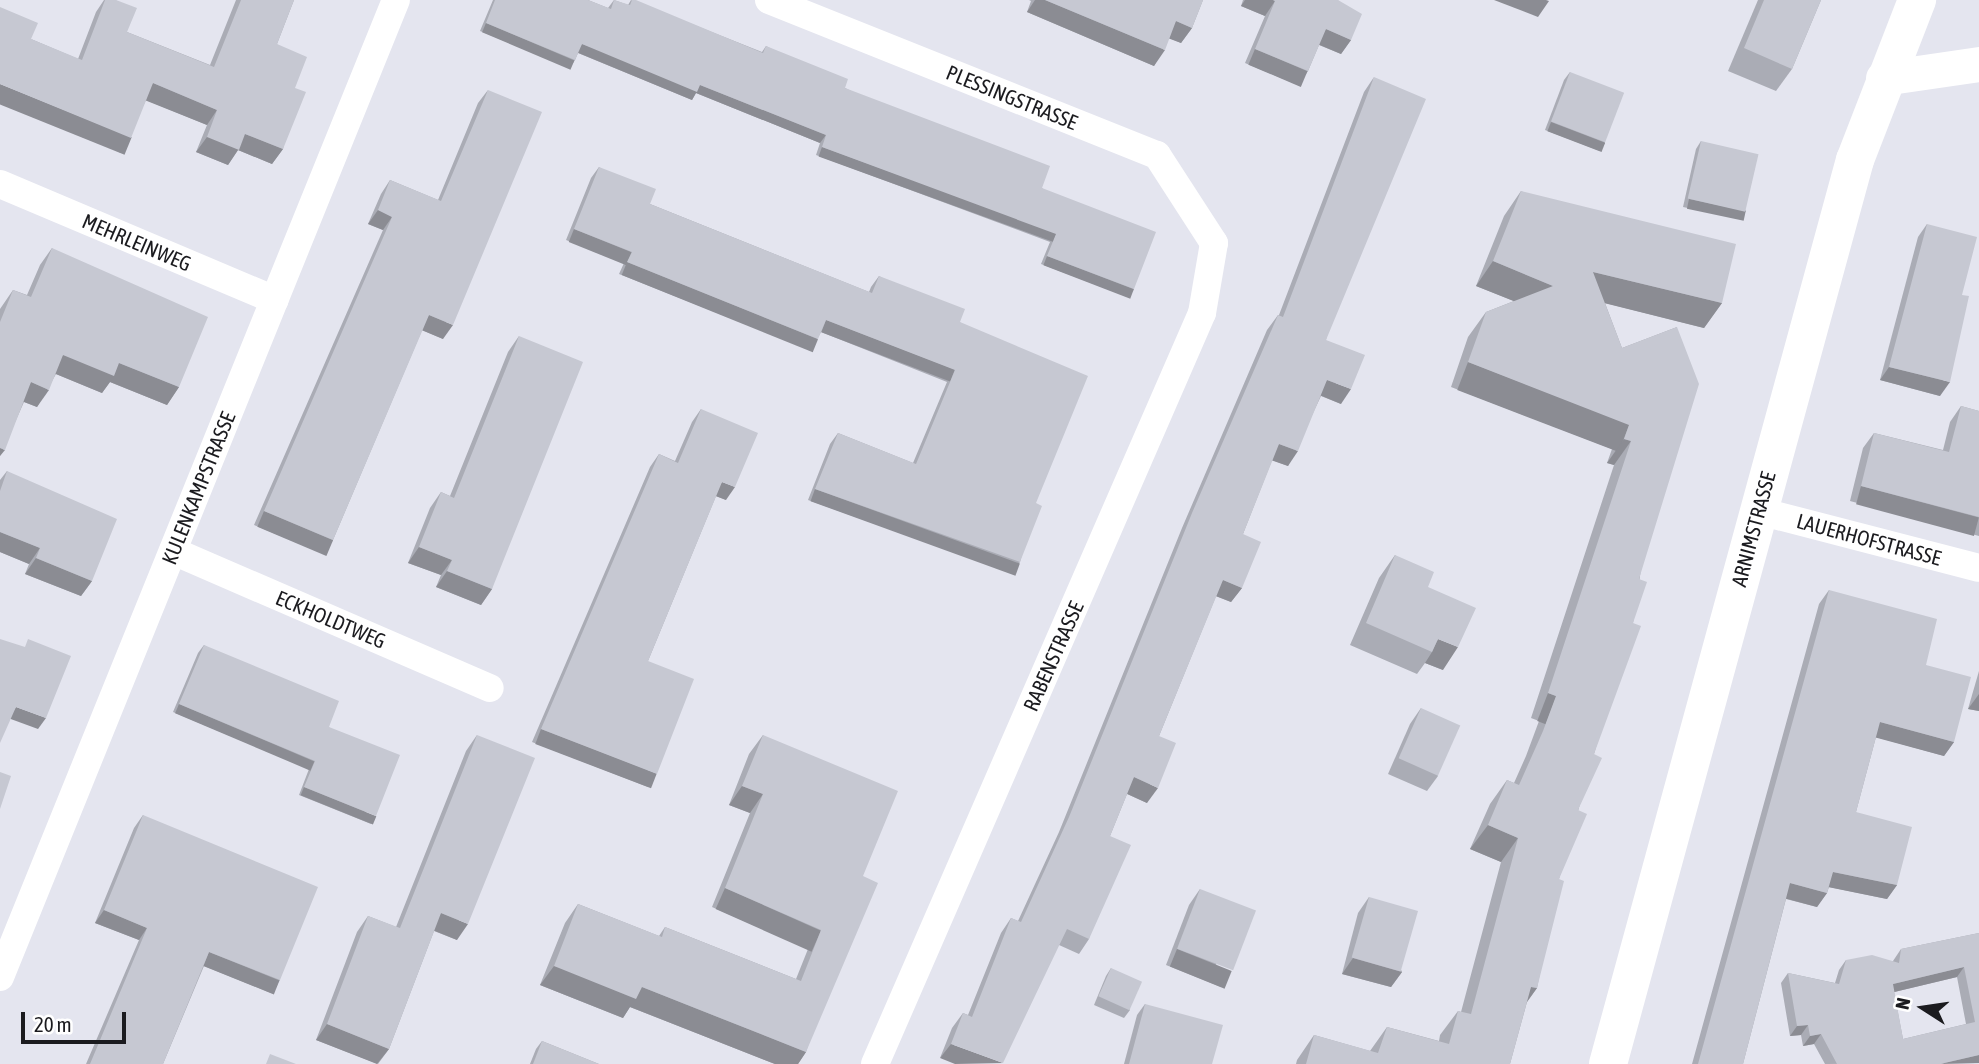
<!DOCTYPE html>
<style>
body{margin:0}
#map{position:relative;width:1979px;height:1064px;overflow:hidden;background:#e4e5ef;font-family:"Asap Condensed",sans-serif}
div>[style]{position:absolute}
.minor>*{height:28px;margin:-14px;padding:0 14px;transform-origin:14px;border-radius:14px;background:#fff}
.tertiary>*{height:35px;margin:-17.5px;padding:0 17.5px;transform-origin:17.5px;border-radius:17.5px;background:#fff}
.secondary>*{height:38px;margin:-19px;padding:0 19px;transform-origin:19px;border-radius:19px;background:#fff}
.wall>*{inset:0;background:#aaacb5}
.shaded-wall>*{inset:0;background:#8b8c93;transform-origin:0 0}
.building>*{inset:0;background:#c6c8d2;transform-origin:0 0}
span{translate:-50% -50%;white-space:nowrap;text-align:center;line-height:1.15;-webkit-text-stroke:7px #fff;paint-order:stroke}
.street-label{font-size:21px;color:#1b1b1f}
.north{position:absolute;left:1888px;top:973px;width:70px;height:70px;-webkit-text-stroke:5px #fff;paint-order:stroke;rotate:282deg;font-size:19px;font-weight:700;line-height:28px;text-align:center;color:#1b1b1f}
.north::after{content:'';display:block;margin:auto;width:24px;height:32px;background:#1b1b1f;clip-path:polygon(50% 0,100% 100%,50% 72%,0 100%)}
.scale{position:absolute;left:21px;top:1012px;width:105px;height:32px;box-sizing:border-box;border:4px solid #1b1b1f;border-top:0;padding-left:9px;font-size:21px;line-height:24px;white-space:nowrap;color:#1b1b1f;-webkit-text-stroke:5px #fff;paint-order:stroke}
</style>
<div id="map">
<div class="minor">
<i style="left:769px;top:0;width:418px;rotate:21.8deg"></i>
<i style="left:1157px;top:155px;width:105px;rotate:57.1deg"></i>
<i style="left:1214px;top:243px;width:71px;rotate:99.7deg"></i>
<i style="left:1202px;top:313px;width:819px;rotate:113.53deg"></i>
<i style="left:0;top:184px;width:298px;rotate:22.9deg"></i>
<i style="left:1759px;top:511px;width:227px;rotate:14.5deg"></i>
<i style="left:173px;top:551px;width:345px;rotate:23.4deg"></i>
<i style="left:0;top:977px;width:1054px;rotate:-67.94deg"></i>
</div>
<div class="tertiary">
<i style="left:1883px;top:78px;width:97px;rotate:-8.3deg"></i>
</div>
<div class="secondary">
<i style="left:1608px;top:1064px;width:937px;rotate:-74.72deg"></i>
<i style="left:1855px;top:160px;width:172px;rotate:-68.8deg"></i>
</div>
<div class="wall">
<i style="clip-path:polygon(104px 0,116px 0,127px 32px,210px 65px,236px 0,294px 0,277px 44px,295px 88px,283px 149px,272px 164px,238px 150px,228px 165px,196px 152px,207px 125px,146px 100px,120px 153px,31px 39px,78px 59px,96px 12px)"></i>
<i style="clip-path:polygon(493px 0,588px 0,608px 8px,614px 0,628px 5px,631px 0,762px 52px,766px 46px,845px 88px,1042px 188px,1134px 289px,1128px 297px,1041px 264px,1050px 242px,816px 155px,820px 143px,696px 93px,692px 100px,578px 53px,575px 60px,570px 68px,480px 31px)"></i>
<i style="clip-path:polygon(1029px 0,1203px 0,1192px 28px,1181px 43px,1169px 38px,1154px 66px,1027px 12px,1031px 1px)"></i>
<i style="clip-path:polygon(1243px 0,1338px 0,1351px 40px,1341px 54px,1319px 45px,1308px 71px,1298px 85px,1245px 63px,1265px 16px,1241px 6px)"></i>
<i style="clip-path:polygon(1758px 0,1821px 0,1792px 69px,1776px 91px,1728px 71px)"></i>
<i style="clip-path:polygon(1570px 72px,1605px 143px,1600px 151px,1545px 130px,1564px 80px)"></i>
<i style="clip-path:polygon(1374px 77px,1326px 340px,1341px 404px,1321px 396px,1288px 466px,1272px 460px,1243px 534px,1242px 588px,1231px 602px,1216px 596px,1159px 736px,1147px 803px,1127px 794px,1110px 836px,1089px 939px,1079px 954px,1059px 945px,940px 1058px,952px 1028px,963px 1013px,968px 1015px,1001px 933px,1011px 918px,1018px 921px,1059px 832px,1182px 528px,1267px 330px,1278px 315px,1279px 315px,1364px 92px)"></i>
<i style="clip-path:polygon(488px 90px,443px 339px,422px 330px,333px 540px,324px 554px,254px 525px,383px 230px,368px 224px,381px 194px,390px 180px,438px 200px,478px 103px)"></i>
<i style="clip-path:polygon(1701px 141px,1746px 211px,1740px 219px,1683px 207px,1696px 149px)"></i>
<i style="clip-path:polygon(599px 167px,650px 204px,869px 292px,871px 287px,879px 276px,960px 322px,1036px 503px,1020px 562px,1012px 573px,808px 500px,830px 444px,838px 433px,913px 463px,947px 382px,821px 332px,811px 350px,619px 274px,624px 263px,566px 240px,591px 178px)"></i>
<i style="clip-path:polygon(1521px 191px,1722px 303px,1704px 328px,1605px 303px,1622px 348px,1677px 327px,1633px 623px,1594px 754px,1559px 879px,1537px 988px,1527px 1002px,1510px 1064px,1296px 1064px,1297px 1060px,1314px 1035px,1370px 1051px,1387px 1027px,1439px 1041px,1440px 1035px,1458px 1011px,1461px 1012px,1501px 862px,1470px 849px,1490px 804px,1507px 780px,1514px 783px,1526px 756px,1539px 721px,1531px 718px,1614px 465px,1607px 463px,1612px 449px,1451px 387px,1468px 337px,1486px 312px,1514px 301px,1476px 286px,1504px 216px)"></i>
<i style="clip-path:polygon(1927px 224px,1962px 295px,1940px 396px,1880px 380px,1918px 237px)"></i>
<i style="clip-path:polygon(52px 248px,179px 387px,167px 405px,110px 382px,102px 393px,56px 374px,37px 407px,24px 402px,0 456px,0 309px,13px 290px,27px 295px,40px 265px)"></i>
<i style="clip-path:polygon(519px 336px,492px 589px,481px 605px,436px 587px,441px 575px,408px 563px,430px 508px,441px 492px,450px 496px,508px 352px)"></i>
<i style="clip-path:polygon(1961px 406px,1979px 411px,1979px 536px,1850px 501px,1863px 448px,1874px 433px,1943px 450px,1950px 422px)"></i>
<i style="clip-path:polygon(701px 409px,726px 500px,716px 496px,648px 661px,648px 787px,532px 742px,650px 467px,659px 454px,675px 461px,692px 422px)"></i>
<i style="clip-path:polygon(7px 471px,92px 581px,81px 596px,25px 574px,29px 564px,0 552px,0 480px)"></i>
<i style="clip-path:polygon(1395px 555px,1428px 587px,1443px 670px,1425px 663px,1417px 674px,1350px 645px,1379px 578px)"></i>
<i style="clip-path:polygon(1829px 590px,1926px 665px,1954px 742px,1944px 756px,1876px 737px,1856px 812px,1897px 885px,1887px 899px,1829px 887px,1827px 893px,1817px 907px,1786px 899px,1743px 1064px,1692px 1064px,1819px 604px)"></i>
<i style="clip-path:polygon(204px 645px,329px 727px,371px 824px,299px 795px,309px 769px,173px 712px,198px 653px)"></i>
<i style="clip-path:polygon(1979px 671px,1979px 711px,1968px 709px)"></i>
<i style="clip-path:polygon(1421px 708px,1438px 776px,1427px 791px,1388px 774px,1410px 724px)"></i>
<i style="clip-path:polygon(477px 735px,457px 940px,434px 931px,389px 1049px,378px 1064px,316px 1040px,357px 932px,368px 916px,396px 927px,466px 751px)"></i>
<i style="clip-path:polygon(763px 735px,863px 876px,806px 1052px,798px 1064px,775px 1064px,630px 1007px,623px 1018px,540px 985px,565px 923px,578px 904px,659px 936px,665px 927px,796px 979px,808px 949px,712px 907px,750px 813px,729px 805px,749px 754px)"></i>
<i style="clip-path:polygon(143px 815px,280px 980px,271px 993px,204px 966px,163px 1064px,86px 1064px,139px 940px,95px 923px,134px 828px)"></i>
<i style="clip-path:polygon(1200px 889px,1221px 987px,1166px 965px,1189px 905px)"></i>
<i style="clip-path:polygon(1369px 897px,1402px 972px,1391px 987px,1342px 974px,1358px 913px)"></i>
<i style="clip-path:polygon(evenodd,1979px 933px,1979px 1063px,1825px 1064px,1814px 1044px,1803px 1046px,1801px 1035px,1790px 1036px,1781px 983px,1788px 973px,1835px 983px,1839px 970px,1846px 960px,1893px 961px,1901px 949px,1979px 933px,1957px 977px,1966px 1024px,1903px 1039px,1894px 992px,1957px 977px)"></i>
<i style="clip-path:polygon(1111px 968px,1130px 1010px,1124px 1018px,1094px 1005px,1106px 976px)"></i>
<i style="clip-path:polygon(1145px 1004px,1212px 1064px,1124px 1064px,1137px 1015px)"></i>
<i style="clip-path:polygon(542px 1041px,599px 1064px,530px 1064px,536px 1049px)"></i>
</div>
<div class="shaded-wall">
<i style="clip-path:polygon(1035px 0,1045px 0,1165px 50px,1154px 66px,1027px 12px)"></i>
<i style="clip-path:polygon(1245px 0,1273px 0,1275px 1px,1265px 16px,1241px 6px)"></i>
<i style="clip-path:polygon(1494px 0,1546px 0,1549px 1px,1538px 17px)"></i>
<i style="clip-path:polygon(1176px 21px,1192px 28px,1181px 43px,1165px 37px)"></i>
<i style="left:486px;top:23px;width:96px;height:10px;rotate:23deg"></i>
<i style="clip-path:polygon(1326px 29px,1351px 40px,1341px 54px,1315px 43px)"></i>
<i style="clip-path:polygon(582px 44px,700px 85px,826px 135px,820px 143px,696px 93px,692px 100px,576px 52px)"></i>
<i style="left:1255px;top:49px;width:57px;height:17px;rotate:23deg"></i>
<i style="clip-path:polygon(153px 83px,217px 110px,207px 125px,142px 99px)"></i>
<i style="left:0;top:84px;width:142px;height:19px;rotate:22deg"></i>
<i style="left:1551px;top:122px;width:58px;height:10px;rotate:21deg"></i>
<i style="clip-path:polygon(245px 134px,283px 149px,272px 164px,238px 150px,228px 165px,196px 152px,207px 137px)"></i>
<i style="left:822px;top:147px;width:250px;height:10px;rotate:20deg"></i>
<i style="left:1689px;top:199px;width:58px;height:10px;rotate:12deg"></i>
<i style="clip-path:polygon(378px 210px,392px 217px,383px 230px,368px 224px)"></i>
<i style="left:574px;top:229px;width:62px;height:14px;rotate:22deg"></i>
<i style="left:1047px;top:256px;width:93px;height:10px;rotate:21deg"></i>
<i style="clip-path:polygon(1493px 261px,1553px 286px,1536px 310px,1476px 286px)"></i>
<i style="left:627px;top:262px;width:206px;height:14px;rotate:22deg"></i>
<i style="clip-path:polygon(1593px 272px,1722px 303px,1704px 328px,1576px 296px)"></i>
<i style="clip-path:polygon(429px 315px,453px 325px,443px 339px,419px 329px)"></i>
<i style="left:826px;top:320px;width:138px;height:13px;rotate:21deg"></i>
<i style="clip-path:polygon(63px 355px,119px 363px,179px 387px,167px 405px,110px 382px,102px 393px,51px 372px)"></i>
<i style="left:1468px;top:362px;width:173px;height:30px;rotate:21deg"></i>
<i style="clip-path:polygon(1889px 367px,1950px 382px,1940px 396px,1880px 380px)"></i>
<i style="clip-path:polygon(1327px 380px,1351px 389px,1341px 404px,1317px 394px)"></i>
<i style="clip-path:polygon(31px 382px,49px 390px,37px 407px,19px 400px)"></i>
<i style="clip-path:polygon(1624px 439px,1631px 441px,1614px 465px,1607px 463px)"></i>
<i style="clip-path:polygon(1279px 444px,1298px 451px,1288px 466px,1268px 459px)"></i>
<i style="clip-path:polygon(0 448px,5px 450px,0 456px)"></i>
<i style="clip-path:polygon(722px 482px,735px 487px,726px 500px,713px 495px)"></i>
<i style="left:1861px;top:486px;width:122px;height:19px;rotate:15deg"></i>
<i style="left:815px;top:489px;width:218px;height:13px;rotate:20deg"></i>
<i style="left:264px;top:511px;width:75px;height:17px;rotate:23deg"></i>
<i style="clip-path:polygon(0 532px,40px 548px,29px 564px,0 552px)"></i>
<i style="clip-path:polygon(419px 547px,452px 560px,441px 575px,408px 563px)"></i>
<i style="clip-path:polygon(36px 558px,92px 581px,81px 596px,25px 574px)"></i>
<i style="clip-path:polygon(447px 571px,492px 589px,481px 605px,436px 587px)"></i>
<i style="clip-path:polygon(1223px 580px,1242px 588px,1231px 602px,1213px 595px)"></i>
<i style="clip-path:polygon(1438px 639px,1458px 647px,1443px 670px,1425px 663px,1432px 652px)"></i>
<i style="left:1548px;top:693px;width:9px;height:30px;rotate:21deg"></i>
<i style="clip-path:polygon(1979px 694px,1979px 711px,1968px 709px)"></i>
<i style="left:179px;top:704px;width:147px;height:10px;rotate:23deg"></i>
<i style="clip-path:polygon(16px 707px,46px 718px,38px 729px,8px 718px)"></i>
<i style="clip-path:polygon(1880px 722px,1954px 742px,1944px 756px,1870px 736px)"></i>
<i style="left:541px;top:729px;width:124px;height:16px;rotate:21deg"></i>
<i style="clip-path:polygon(1134px 777px,1158px 788px,1147px 803px,1123px 792px)"></i>
<i style="clip-path:polygon(742px 786px,763px 794px,750px 813px,729px 805px)"></i>
<i style="left:304px;top:787px;width:78px;height:9px;rotate:22deg"></i>
<i style="clip-path:polygon(1488px 825px,1518px 838px,1501px 862px,1470px 849px)"></i>
<i style="clip-path:polygon(1833px 872px,1897px 885px,1887px 899px,1823px 886px)"></i>
<i style="clip-path:polygon(1790px 883px,1827px 893px,1817px 907px,1780px 897px)"></i>
<i style="left:725px;top:888px;width:105px;height:23px;rotate:24deg"></i>
<i style="clip-path:polygon(104px 910px,147px 928px,139px 940px,95px 923px)"></i>
<i style="clip-path:polygon(441px 913px,468px 924px,457px 940px,430px 929px)"></i>
<i style="left:1177px;top:949px;width:59px;height:19px;rotate:22deg"></i>
<i style="left:209px;top:952px;width:76px;height:15px;rotate:22deg"></i>
<i style="clip-path:polygon(1353px 958px,1402px 972px,1391px 987px,1342px 974px)"></i>
<i style="clip-path:polygon(554px 966px,642px 987px,806px 1052px,798px 1064px,775px 1064px,630px 1007px,623px 1018px,540px 985px)"></i>
<i style="clip-path:polygon(1964px 967px,1957px 977px,1886px 994px,1893px 984px)"></i>
<i style="clip-path:polygon(1531px 987px,1537px 988px,1519px 1013px)"></i>
<i style="clip-path:polygon(327px 1024px,389px 1049px,377px 1064px,316px 1040px)"></i>
<i style="clip-path:polygon(1808px 1025px,1801px 1035px,1790px 1036px,1797px 1026px)"></i>
<i style="clip-path:polygon(1821px 1034px,1814px 1044px,1803px 1046px,1810px 1036px)"></i>
<i style="clip-path:polygon(951px 1044px,1003px 1063px,955px 1064px,940px 1058px)"></i>
<i style="clip-path:polygon(1979px 1055px,1979px 1063px,1940px 1064px)"></i>
</div>
<div class="building">
<i style="clip-path:polygon(105px 0,116px 0,137px 8px,127px 32px,214px 67px,241px 0,294px 0,277px 44px,307px 57px,295px 88px,306px 92px,283px 149px,245px 134px,239px 150px,207px 137px,217px 110px,153px 83px,131px 138px,0 84px,0 7px,38px 23px,31px 39px,82px 60px)"></i>
<i style="clip-path:polygon(495px 0,588px 0,611px 9px,614px 0,630px 5px,632px 0,636px 0,763px 53px,766px 46px,848px 79px,845px 88px,1050px 166px,1042px 188px,1156px 232px,1134px 289px,1047px 256px,1056px 234px,822px 147px,826px 135px,700px 85px,697px 92px,582px 44px,575px 60px,486px 23px)"></i>
<i style="clip-path:polygon(1045px 0,1203px 0,1192px 28px,1176px 21px,1165px 50px)"></i>
<i style="clip-path:polygon(1273px 0,1338px 0,1362px 14px,1351px 40px,1326px 29px,1308px 71px,1255px 49px,1275px 1px)"></i>
<i style="clip-path:polygon(1764px 0,1821px 0,1792px 69px,1744px 48px)"></i>
<i style="left:1570px;top:72px;width:58px;height:53px;rotate:21deg"></i>
<i style="clip-path:polygon(1374px 77px,1426px 99px,1326px 340px,1365px 355px,1351px 389px,1327px 380px,1298px 451px,1279px 444px,1243px 534px,1261px 542px,1242px 588px,1223px 580px,1159px 736px,1176px 743px,1158px 788px,1134px 777px,1110px 836px,1131px 845px,1089px 939px,1067px 929px,1003px 1063px,951px 1044px,963px 1013px,972px 1017px,1011px 918px,1021px 922px,1069px 817px,1192px 513px,1278px 315px,1283px 317px)"></i>
<i style="clip-path:polygon(488px 90px,542px 112px,453px 325px,429px 315px,333px 540px,264px 511px,392px 217px,378px 210px,390px 180px,441px 201px)"></i>
<i style="left:1701px;top:141px;width:59px;height:59px;rotate:13deg"></i>
<i style="clip-path:polygon(599px 167px,656px 189px,650px 204px,872px 293px,879px 276px,965px 309px,960px 322px,1088px 376px,1036px 503px,1042px 506px,1020px 562px,815px 489px,838px 433px,916px 464px,955px 370px,826px 320px,818px 339px,627px 262px,632px 252px,574px 229px)"></i>
<i style="clip-path:polygon(1521px 191px,1736px 244px,1722px 303px,1593px 272px,1622px 348px,1677px 327px,1699px 384px,1639px 579px,1647px 582px,1633px 623px,1641px 626px,1594px 754px,1602px 758px,1578px 810px,1587px 814px,1559px 879px,1564px 881px,1537px 988px,1531px 987px,1510px 1064px,1306px 1064px,1314px 1035px,1378px 1053px,1387px 1027px,1449px 1044px,1458px 1011px,1471px 1014px,1518px 838px,1488px 825px,1507px 780px,1519px 785px,1543px 731px,1556px 696px,1548px 693px,1631px 441px,1624px 439px,1629px 425px,1468px 362px,1486px 312px,1553px 286px,1493px 261px)"></i>
<i style="clip-path:polygon(1927px 224px,1977px 237px,1962px 295px,1969px 296px,1950px 382px,1889px 367px)"></i>
<i style="clip-path:polygon(52px 248px,208px 317px,179px 387px,119px 363px,114px 376px,63px 355px,49px 390px,31px 382px,5px 450px,0 448px,0 322px,13px 290px,31px 297px)"></i>
<i style="clip-path:polygon(519px 336px,583px 362px,492px 589px,447px 571px,452px 560px,419px 547px,441px 492px,454px 498px)"></i>
<i style="clip-path:polygon(1961px 406px,1979px 411px,1979px 517px,1861px 486px,1874px 433px,1949px 452px)"></i>
<i style="clip-path:polygon(701px 409px,758px 433px,735px 487px,722px 482px,648px 661px,694px 679px,657px 774px,541px 729px,659px 454px,678px 463px)"></i>
<i style="clip-path:polygon(7px 471px,117px 519px,92px 581px,36px 558px,40px 548px,0 532px,0 491px)"></i>
<i style="clip-path:polygon(1395px 555px,1434px 572px,1428px 587px,1476px 608px,1458px 647px,1438px 639px,1432px 652px,1366px 623px)"></i>
<i style="clip-path:polygon(1829px 590px,1937px 619px,1926px 665px,1971px 677px,1954px 742px,1880px 722px,1856px 812px,1912px 827px,1897px 885px,1833px 872px,1827px 893px,1790px 883px,1743px 1064px,1698px 1064px)"></i>
<i style="clip-path:polygon(0 639px,25px 647px,28px 639px,71px 656px,46px 718px,16px 707px,0 743px)"></i>
<i style="clip-path:polygon(204px 645px,339px 701px,329px 727px,400px 755px,376px 816px,304px 787px,315px 761px,179px 704px)"></i>
<i style="left:1421px;top:708px;width:43px;height:55px;rotate:24deg"></i>
<i style="clip-path:polygon(477px 735px,535px 758px,468px 924px,441px 913px,389px 1049px,327px 1024px,368px 916px,400px 928px)"></i>
<i style="clip-path:polygon(763px 735px,898px 791px,863px 876px,878px 883px,806px 1052px,642px 987px,636px 999px,554px 966px,578px 904px,662px 937px,665px 927px,801px 981px,821px 930px,725px 888px,763px 794px,742px 786px)"></i>
<i style="clip-path:polygon(0 772px,11px 776px,0 809px)"></i>
<i style="clip-path:polygon(143px 815px,318px 887px,280px 980px,209px 952px,163px 1064px,90px 1064px,147px 928px,104px 910px)"></i>
<i style="left:1200px;top:889px;width:60px;height:64px;rotate:21deg"></i>
<i style="left:1369px;top:897px;width:51px;height:63px;rotate:16deg"></i>
<i style="clip-path:polygon(evenodd,1979px 933px,1979px 1055px,1940px 1064px,1837px 1064px,1821px 1034px,1810px 1036px,1808px 1025px,1797px 1026px,1788px 973px,1839px 984px,1846px 960px,1872px 955px,1899px 963px,1901px 949px,1979px 933px,1964px 967px,1975px 1022px,1903px 1039px,1893px 984px,1964px 967px)"></i>
<i style="left:1111px;top:968px;width:34px;height:31px;rotate:24deg"></i>
<i style="clip-path:polygon(1145px 1004px,1223px 1025px,1212px 1064px,1129px 1064px)"></i>
<i style="clip-path:polygon(542px 1041px,599px 1064px,533px 1064px)"></i>
<i style="clip-path:polygon(270px 1054px,296px 1064px,266px 1064px)"></i>
</div>
<div class="street-label">
<span style="left:1012px;top:97px;rotate:22deg">PLESSINGSTRASSE</span>
<span style="left:137px;top:242px;rotate:23deg">MEHRLEINWEG</span>
<span style="left:198px;top:488px;rotate:-68deg">KULENKAMPSTRASSE</span>
<span style="left:1753px;top:529px;rotate:-75deg">ARNIMSTRASSE</span>
<span style="left:1869px;top:539px;rotate:15deg">LAUERHOFSTRASSE</span>
<span style="left:331px;top:619px;rotate:23deg">ECKHOLDTWEG</span>
<span style="left:1053px;top:656px;rotate:-66deg">RABENSTRASSE</span>
</div>
<div class="north">N</div>
<div class="scale">20 m</div>
</div>
